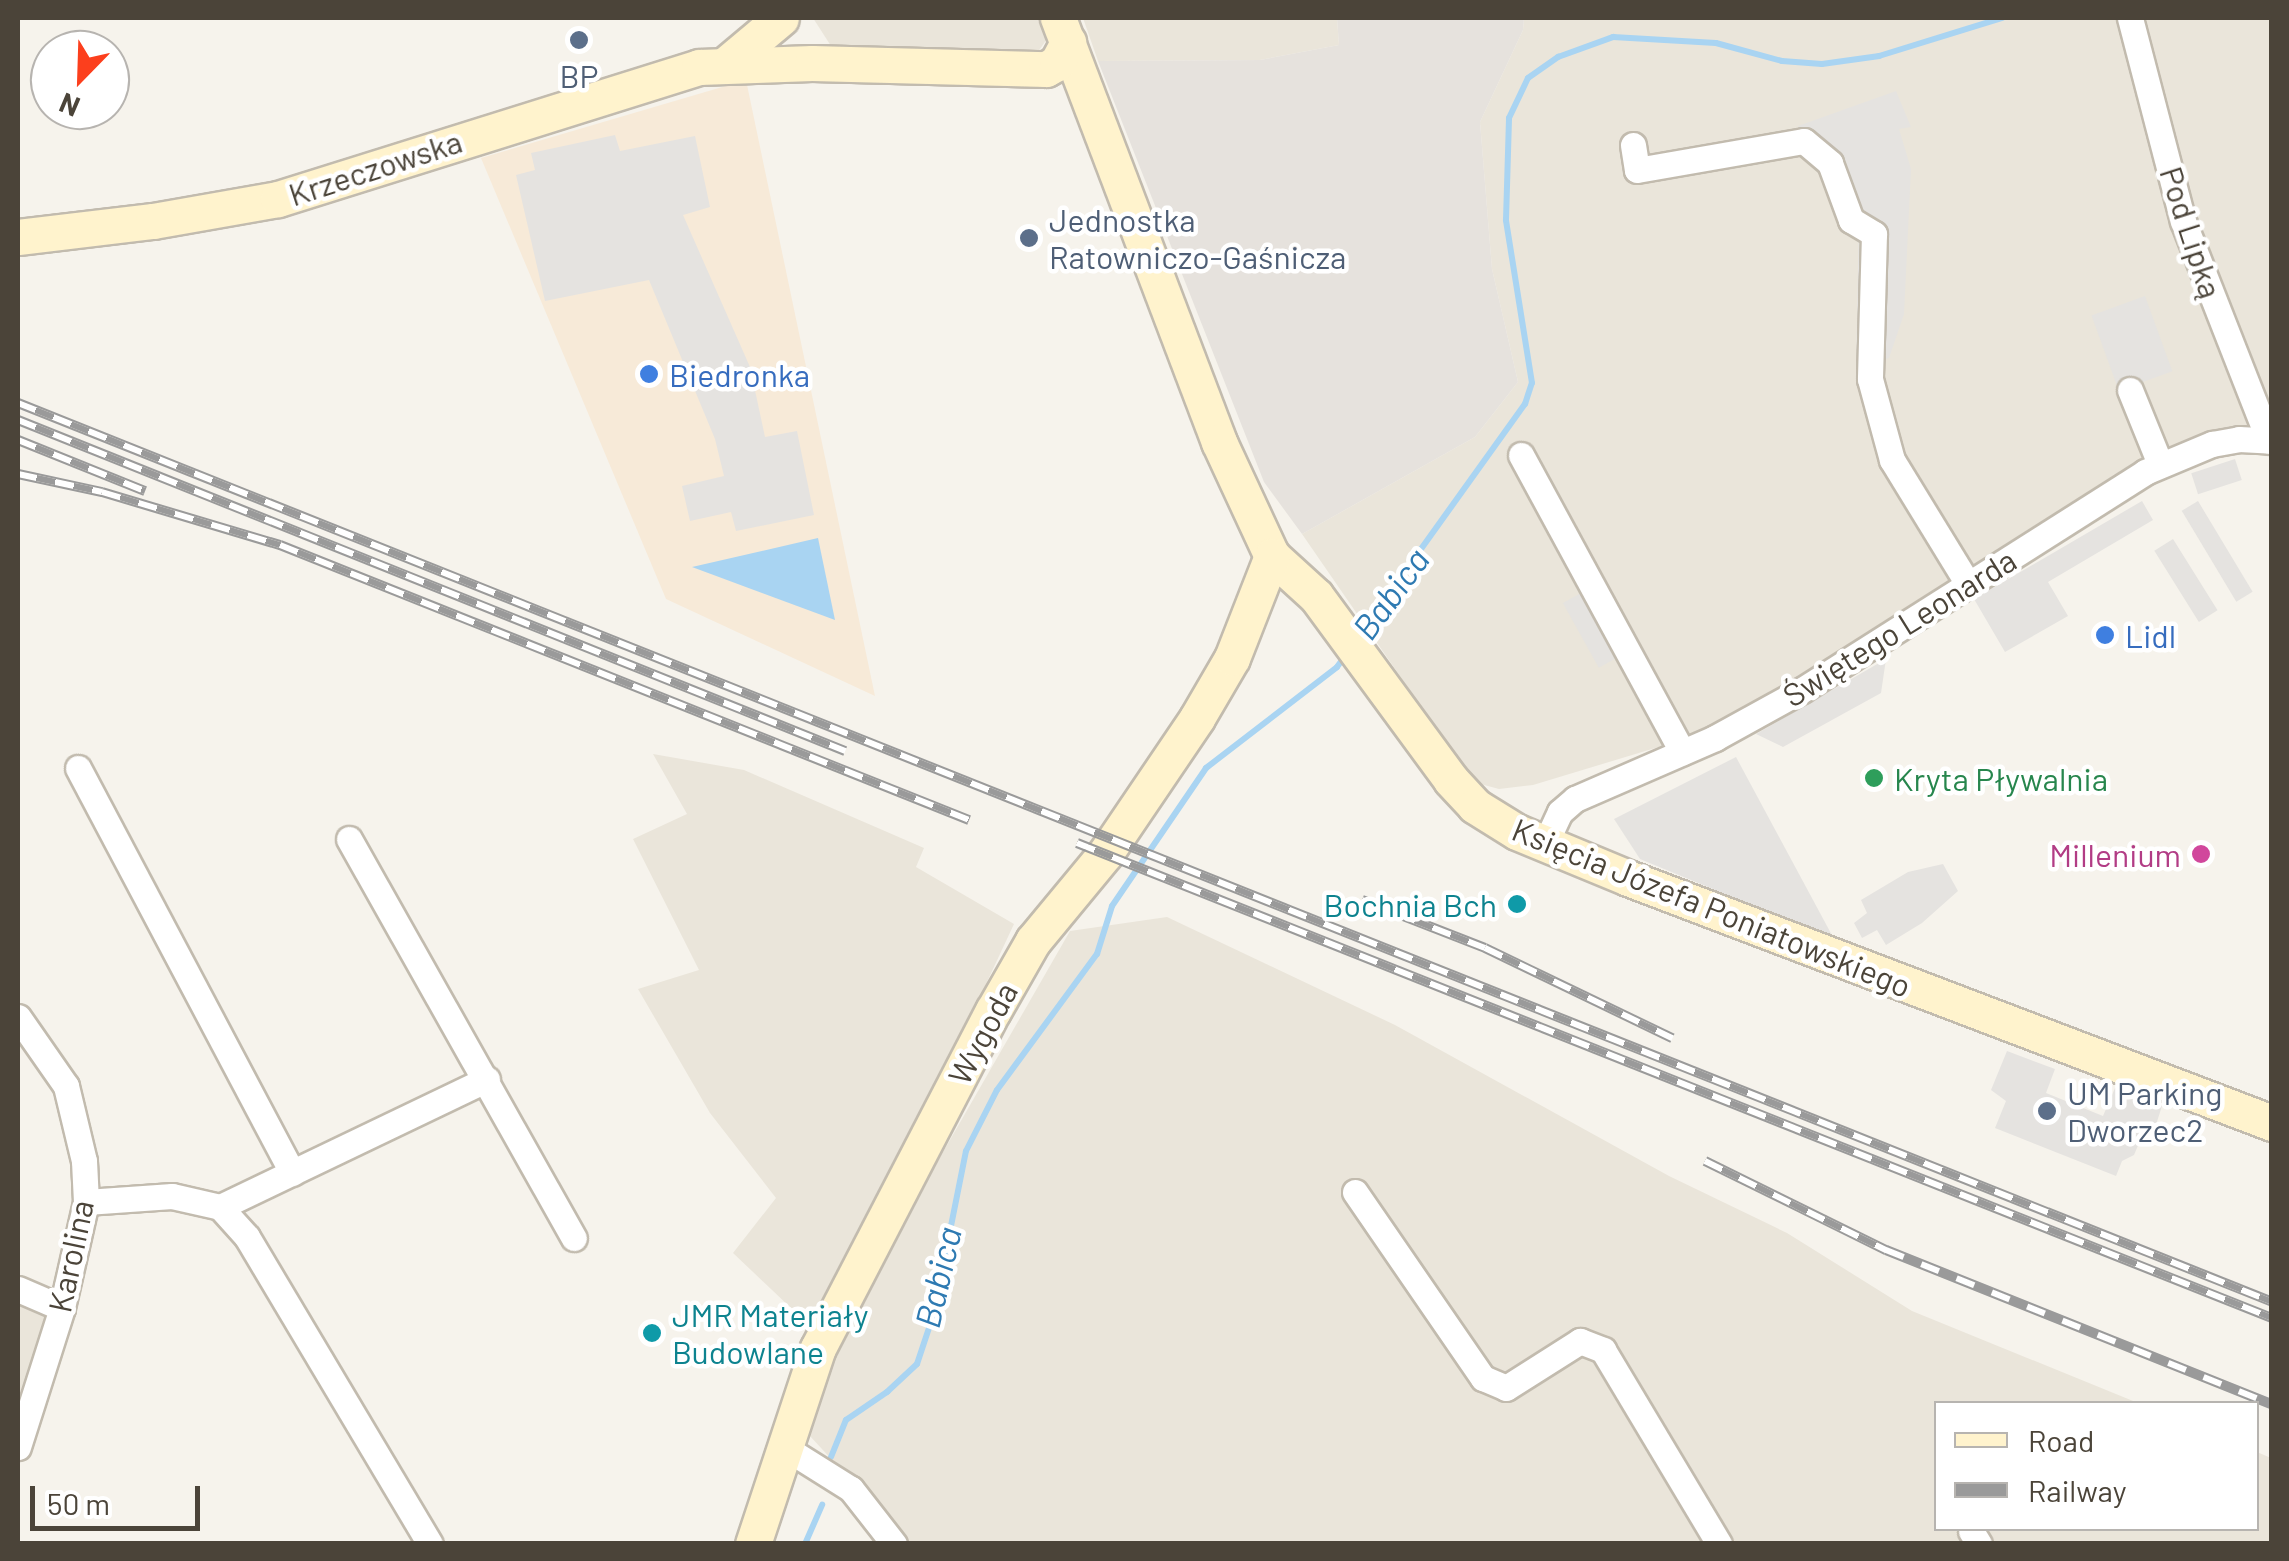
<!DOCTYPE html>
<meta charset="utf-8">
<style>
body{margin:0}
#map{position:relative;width:2289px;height:1561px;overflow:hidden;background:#f6f3ec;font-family:Barlow,sans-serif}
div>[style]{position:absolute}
.residential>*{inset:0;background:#eae5da}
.commercial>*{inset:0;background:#f7ead8}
.industrial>*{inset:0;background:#e6e2dd}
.parking>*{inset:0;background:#e5e3e0;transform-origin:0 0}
.water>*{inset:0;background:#a9d4f2}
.stream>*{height:6px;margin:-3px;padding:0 3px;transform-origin:3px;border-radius:3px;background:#a9d4f2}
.roads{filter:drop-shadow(2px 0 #c2bbae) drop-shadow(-2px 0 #c2bbae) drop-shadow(0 2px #c2bbae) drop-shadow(0 -2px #c2bbae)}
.street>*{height:25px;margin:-12.5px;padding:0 12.5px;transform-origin:12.5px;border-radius:12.5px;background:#fff}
.secondary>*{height:35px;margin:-17.5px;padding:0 17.5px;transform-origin:17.5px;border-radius:17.5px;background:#fff3cd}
.rail>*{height:10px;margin-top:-5px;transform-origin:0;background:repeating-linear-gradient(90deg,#fff 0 19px,#9a9a9a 0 38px);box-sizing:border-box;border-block:2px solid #9a9a9a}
.dots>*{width:28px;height:28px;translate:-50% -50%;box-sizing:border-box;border:5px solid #fff;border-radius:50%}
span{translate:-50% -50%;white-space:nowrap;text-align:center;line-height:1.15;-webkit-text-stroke:9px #fff;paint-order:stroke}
.service-label{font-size:32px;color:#4e5e75}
.left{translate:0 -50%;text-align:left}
.street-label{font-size:32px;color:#4b4439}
.shop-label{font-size:32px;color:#366cbe}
.leisure-label{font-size:32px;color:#27864d}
.hotel-label{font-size:32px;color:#b23c85}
.right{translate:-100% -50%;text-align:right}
.culture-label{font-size:32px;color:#0d838f}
.water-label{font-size:35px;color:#2e7ab2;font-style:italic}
.frame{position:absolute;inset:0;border:20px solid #4b4439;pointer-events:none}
.legend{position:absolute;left:1934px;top:1401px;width:325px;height:130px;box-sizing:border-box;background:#fff;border:2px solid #b7b4b0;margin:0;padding:12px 18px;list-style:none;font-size:30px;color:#4b4439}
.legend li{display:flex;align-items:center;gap:20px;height:50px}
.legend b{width:50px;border:2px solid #b7b4b0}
.north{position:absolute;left:30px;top:30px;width:100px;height:100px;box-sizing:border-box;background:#fff;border:2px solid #b7b4b0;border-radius:50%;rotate:203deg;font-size:28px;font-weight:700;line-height:40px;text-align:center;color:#4b4439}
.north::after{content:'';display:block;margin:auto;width:35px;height:45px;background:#fc3f1d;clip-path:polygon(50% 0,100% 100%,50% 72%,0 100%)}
.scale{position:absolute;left:30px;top:1486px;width:170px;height:45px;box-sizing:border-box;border:5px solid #4b4439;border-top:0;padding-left:12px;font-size:30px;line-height:35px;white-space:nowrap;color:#4b4439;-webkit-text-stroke:8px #fff;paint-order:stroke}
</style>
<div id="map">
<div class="residential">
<i style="clip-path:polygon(813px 18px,1045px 18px,1047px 39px,1035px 56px,831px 46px)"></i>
<i style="clip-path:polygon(1083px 18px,1337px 18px,1339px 45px,1260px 60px,1098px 61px)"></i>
<i style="clip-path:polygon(1524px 18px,2271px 18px,2271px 427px,2232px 427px,2169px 449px,1826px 665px,1685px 739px,1533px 785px,1499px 789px,1473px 782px,1302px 534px,1475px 437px,1518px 382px,1492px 269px,1480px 122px,1523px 30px)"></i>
<i style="clip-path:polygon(653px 754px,744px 770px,924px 848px,916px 867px,1014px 924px,923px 1119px,811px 1327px,733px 1253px,776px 1198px,710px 1113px,638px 989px,699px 970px,633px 839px,687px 814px)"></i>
<i style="clip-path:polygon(1167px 917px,1395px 1025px,1669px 1176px,1787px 1233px,1912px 1311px,2138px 1403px,1936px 1404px,1936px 1528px,2256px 1528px,2257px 1452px,2271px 1458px,2271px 1543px,909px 1543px,809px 1435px,842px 1328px,1070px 931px)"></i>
<i style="clip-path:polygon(18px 1301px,46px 1312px,18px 1403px)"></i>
</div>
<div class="commercial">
<i style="clip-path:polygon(746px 80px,875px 696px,666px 599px,481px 158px)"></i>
</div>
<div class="industrial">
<i style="clip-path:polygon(1337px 18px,1524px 18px,1523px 30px,1480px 122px,1492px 269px,1518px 382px,1475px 437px,1302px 534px,1264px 482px,1098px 61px,1260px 60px,1339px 45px)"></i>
</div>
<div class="parking">
<i style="clip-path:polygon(1896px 91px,1911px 127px,1899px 129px,1911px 169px,1904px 314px,1889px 358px,1856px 367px,1859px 216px,1834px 158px,1798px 126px)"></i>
<i style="clip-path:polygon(615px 135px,620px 151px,695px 136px,710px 207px,683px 215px,750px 367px,765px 437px,797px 431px,814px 515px,736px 531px,731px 512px,690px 521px,682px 486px,724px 476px,715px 439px,649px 280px,545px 301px,516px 175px,535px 170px,531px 153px)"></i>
<i style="left:2145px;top:296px;width:80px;height:57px;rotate:70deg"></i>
<i style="left:2235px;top:459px;width:22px;height:46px;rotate:72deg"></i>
<i style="clip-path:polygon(2142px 501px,2153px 520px,2048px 582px,2068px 616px,2005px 652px,1974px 599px)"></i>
<i style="left:2198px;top:501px;width:106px;height:19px;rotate:59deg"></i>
<i style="left:2173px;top:539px;width:84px;height:22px;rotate:58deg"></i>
<i style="left:1590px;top:588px;width:74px;height:31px;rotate:61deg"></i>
<i style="clip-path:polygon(1886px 659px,1881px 693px,1783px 747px,1756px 734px)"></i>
<i style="clip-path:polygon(1736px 757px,1834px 939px,1640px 859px,1614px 819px)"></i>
<i style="clip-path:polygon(1943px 864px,1958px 891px,1922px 923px,1886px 945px,1877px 930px,1862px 938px,1854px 923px,1867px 913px,1861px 900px,1908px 872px)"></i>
<i style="clip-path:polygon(2007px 1051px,2055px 1069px,2046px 1093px,2103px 1116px,2115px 1088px,2162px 1106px,2154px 1131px,2136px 1125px,2142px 1136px,2134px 1155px,2122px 1161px,2116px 1176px,1995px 1128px,2006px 1101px,1991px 1090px)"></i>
</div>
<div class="water">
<i style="clip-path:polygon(818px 538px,835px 620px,692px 567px)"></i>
</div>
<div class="stream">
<i style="left:1358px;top:637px;width:287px;rotate:-54.4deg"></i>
<i style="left:1525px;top:404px;width:22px;rotate:-72deg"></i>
<i style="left:1532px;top:383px;width:165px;rotate:-99.1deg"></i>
<i style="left:1506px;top:220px;width:102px;rotate:-88.3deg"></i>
<i style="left:1509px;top:118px;width:44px;rotate:-64.6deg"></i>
<i style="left:1528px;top:78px;width:37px;rotate:-35deg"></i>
<i style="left:1558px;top:57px;width:59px;rotate:-20deg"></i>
<i style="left:1613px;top:37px;width:103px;rotate:3.3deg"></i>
<i style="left:1716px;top:43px;width:68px;rotate:15.3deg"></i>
<i style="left:1782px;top:61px;width:40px;rotate:4.3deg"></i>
<i style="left:1822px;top:64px;width:58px;rotate:-8deg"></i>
<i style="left:1879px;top:56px;width:129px;rotate:-17.2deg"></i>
<i style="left:831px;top:1457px;width:40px;rotate:-68deg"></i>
<i style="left:846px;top:1420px;width:50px;rotate:-34.3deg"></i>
<i style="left:887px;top:1392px;width:41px;rotate:-43deg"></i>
<i style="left:917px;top:1364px;width:51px;rotate:-71.6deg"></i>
<i style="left:933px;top:1316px;width:168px;rotate:-78.7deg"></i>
<i style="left:966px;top:1151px;width:68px;rotate:-63.1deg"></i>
<i style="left:997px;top:1090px;width:169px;rotate:-53.7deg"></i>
<i style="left:1097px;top:954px;width:50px;rotate:-72.6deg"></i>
<i style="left:1112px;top:906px;width:167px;rotate:-55.7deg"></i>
<i style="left:1206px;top:768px;width:165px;rotate:-37.6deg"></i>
<i style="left:1337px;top:667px;width:14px;rotate:-54deg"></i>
<i style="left:805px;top:1544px;width:43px;rotate:-66.4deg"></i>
</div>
<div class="roads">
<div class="street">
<i style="left:2130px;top:18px;width:210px;rotate:75.4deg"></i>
<i style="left:2183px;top:221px;width:236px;rotate:68.6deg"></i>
<i style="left:1633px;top:145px;width:25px;rotate:81deg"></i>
<i style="left:1637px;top:170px;width:169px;rotate:-9.9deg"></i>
<i style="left:1804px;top:141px;width:34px;rotate:40deg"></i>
<i style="left:1830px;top:163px;width:61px;rotate:69.8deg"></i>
<i style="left:1851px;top:220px;width:27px;rotate:31deg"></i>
<i style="left:1874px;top:234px;width:145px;rotate:91.6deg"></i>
<i style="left:1870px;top:379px;width:84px;rotate:74.8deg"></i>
<i style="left:1892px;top:460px;width:145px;rotate:58.5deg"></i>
<i style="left:2130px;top:390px;width:80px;rotate:67.9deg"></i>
<i style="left:1521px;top:455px;width:338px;rotate:61.5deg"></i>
<i style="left:78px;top:768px;width:458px;rotate:62.1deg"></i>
<i style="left:349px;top:839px;width:458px;rotate:60.6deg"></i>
<i style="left:1545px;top:844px;width:35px;rotate:-65deg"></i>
<i style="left:1560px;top:812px;width:20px;rotate:-41deg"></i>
<i style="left:1575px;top:799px;width:153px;rotate:-23.5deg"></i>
<i style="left:1715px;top:738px;width:99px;rotate:-28.9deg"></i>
<i style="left:1802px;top:690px;width:406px;rotate:-32.4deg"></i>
<i style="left:2145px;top:472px;width:73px;rotate:-22.7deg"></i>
<i style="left:2212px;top:444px;width:27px;rotate:-10deg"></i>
<i style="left:2239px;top:439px;width:33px;rotate:3deg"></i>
<i style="left:18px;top:1017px;width:84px;rotate:55.2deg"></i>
<i style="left:66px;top:1086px;width:77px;rotate:76.5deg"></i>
<i style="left:84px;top:1161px;width:41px;rotate:87.2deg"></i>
<i style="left:86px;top:1202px;width:109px;rotate:102.8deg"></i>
<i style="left:62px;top:1308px;width:146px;rotate:107.6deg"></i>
<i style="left:1355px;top:1192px;width:226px;rotate:55.5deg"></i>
<i style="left:1483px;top:1378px;width:25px;rotate:23deg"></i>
<i style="left:1506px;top:1388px;width:88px;rotate:-32.4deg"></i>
<i style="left:1580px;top:1341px;width:25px;rotate:21deg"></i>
<i style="left:1603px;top:1350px;width:226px;rotate:59.1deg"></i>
<i style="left:86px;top:1202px;width:86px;rotate:-4deg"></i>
<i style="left:172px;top:1196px;width:49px;rotate:12.9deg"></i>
<i style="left:220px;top:1207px;width:40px;rotate:48deg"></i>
<i style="left:247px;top:1237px;width:357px;rotate:59.2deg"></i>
<i style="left:220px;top:1207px;width:296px;rotate:-25.6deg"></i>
<i style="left:18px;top:1289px;width:48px;rotate:23.4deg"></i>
<i style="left:784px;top:1447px;width:79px;rotate:32.1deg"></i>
<i style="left:851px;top:1489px;width:70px;rotate:52deg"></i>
<i style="left:1971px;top:1531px;width:15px;rotate:58deg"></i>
</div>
<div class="secondary">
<i style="left:1058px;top:18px;width:454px;rotate:69.2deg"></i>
<i style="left:1219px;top:442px;width:126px;rotate:65.1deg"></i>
<i style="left:1272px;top:556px;width:59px;rotate:42.3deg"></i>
<i style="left:1316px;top:596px;width:228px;rotate:53.7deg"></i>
<i style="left:1451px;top:780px;width:35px;rotate:47deg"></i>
<i style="left:1475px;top:806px;width:49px;rotate:31.8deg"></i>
<i style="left:1517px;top:832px;width:120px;rotate:22.5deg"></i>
<i style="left:1628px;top:878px;width:689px;rotate:20.83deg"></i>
<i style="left:725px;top:65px;width:73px;rotate:-40deg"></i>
<i style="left:18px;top:237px;width:136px;rotate:-6.8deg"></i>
<i style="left:153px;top:221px;width:127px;rotate:-10deg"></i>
<i style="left:278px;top:199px;width:441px;rotate:-17.4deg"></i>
<i style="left:699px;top:67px;width:113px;rotate:-2deg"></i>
<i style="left:812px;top:63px;width:234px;rotate:1.5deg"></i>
<i style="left:1046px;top:69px;width:13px;rotate:-29deg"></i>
<i style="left:1057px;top:63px;width:24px;rotate:-62deg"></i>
<i style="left:753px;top:1544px;width:206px;rotate:-71.7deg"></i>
<i style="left:818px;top:1348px;width:380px;rotate:-62.6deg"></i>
<i style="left:993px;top:1011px;width:81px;rotate:-60.3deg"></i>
<i style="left:1033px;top:941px;width:113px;rotate:-50.4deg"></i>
<i style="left:1105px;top:854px;width:164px;rotate:-55.9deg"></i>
<i style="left:1197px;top:718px;width:69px;rotate:-59.7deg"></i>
<i style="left:1232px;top:658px;width:110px;rotate:-68.6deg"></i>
</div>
</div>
<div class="rail">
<i style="left:18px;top:403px;width:2427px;rotate:21.74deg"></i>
<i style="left:18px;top:420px;width:891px;rotate:21.81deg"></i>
<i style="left:18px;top:440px;width:137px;rotate:21.9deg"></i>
<i style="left:18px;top:474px;width:86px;rotate:12.1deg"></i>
<i style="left:102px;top:492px;width:186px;rotate:16.6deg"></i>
<i style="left:280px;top:545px;width:742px;rotate:21.76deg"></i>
<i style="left:1077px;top:843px;width:1286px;rotate:21.68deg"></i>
<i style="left:1362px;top:900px;width:132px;rotate:21.3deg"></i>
<i style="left:1485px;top:948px;width:208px;rotate:25.7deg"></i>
<i style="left:1705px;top:1161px;width:202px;rotate:26.2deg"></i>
<i style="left:1886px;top:1250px;width:416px;rotate:21.8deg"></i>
</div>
<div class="dots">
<i style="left:579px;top:40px;background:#5c6f8a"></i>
<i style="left:1029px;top:238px;background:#5c6f8a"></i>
<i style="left:649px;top:374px;background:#3f7fe0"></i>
<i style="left:2105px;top:635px;background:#3f7fe0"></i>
<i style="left:1874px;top:778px;background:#2e9e5b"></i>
<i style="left:2201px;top:854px;background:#d1479c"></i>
<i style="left:1517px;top:904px;background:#0f9aa8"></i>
<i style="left:2047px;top:1111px;background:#5c6f8a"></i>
<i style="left:652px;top:1333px;background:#0f9aa8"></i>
</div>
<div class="service-label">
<span style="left:579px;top:75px">BP</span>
<span class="left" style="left:1049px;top:238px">Jednostka<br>Ratowniczo-Gaśnicza</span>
<span class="left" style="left:2067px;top:1111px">UM Parking<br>Dworzec2</span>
</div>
<div class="street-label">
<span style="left:375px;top:167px;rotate:-18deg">Krzeczowska</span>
<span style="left:2192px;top:232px;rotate:72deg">Pod Lipką</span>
<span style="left:1899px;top:627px;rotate:-32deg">Świętego Leonarda</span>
<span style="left:1712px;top:907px;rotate:22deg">Księcia Józefa Poniatowskiego</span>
<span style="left:982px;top:1033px;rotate:-62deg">Wygoda</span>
<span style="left:70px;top:1256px;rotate:-78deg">Karolina</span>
</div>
<div class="shop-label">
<span class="left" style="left:669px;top:374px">Biedronka</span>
<span class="left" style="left:2125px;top:635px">Lidl</span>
</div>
<div class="leisure-label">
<span class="left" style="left:1894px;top:778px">Kryta Pływalnia</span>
</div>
<div class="hotel-label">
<span class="right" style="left:2181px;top:854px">Millenium</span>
</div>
<div class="culture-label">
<span class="right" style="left:1497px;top:904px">Bochnia Bch</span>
<span class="left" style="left:672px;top:1333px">JMR Materiały<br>Budowlane</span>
</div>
<div class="water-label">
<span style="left:1390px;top:593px;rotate:-54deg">Babica</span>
<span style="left:937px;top:1277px;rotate:-77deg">Babica</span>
</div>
<div class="frame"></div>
<ul class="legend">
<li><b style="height:12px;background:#fff3cd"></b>Road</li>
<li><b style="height:12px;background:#9a9a9a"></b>Railway</li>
</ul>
<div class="north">N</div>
<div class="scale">50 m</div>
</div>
